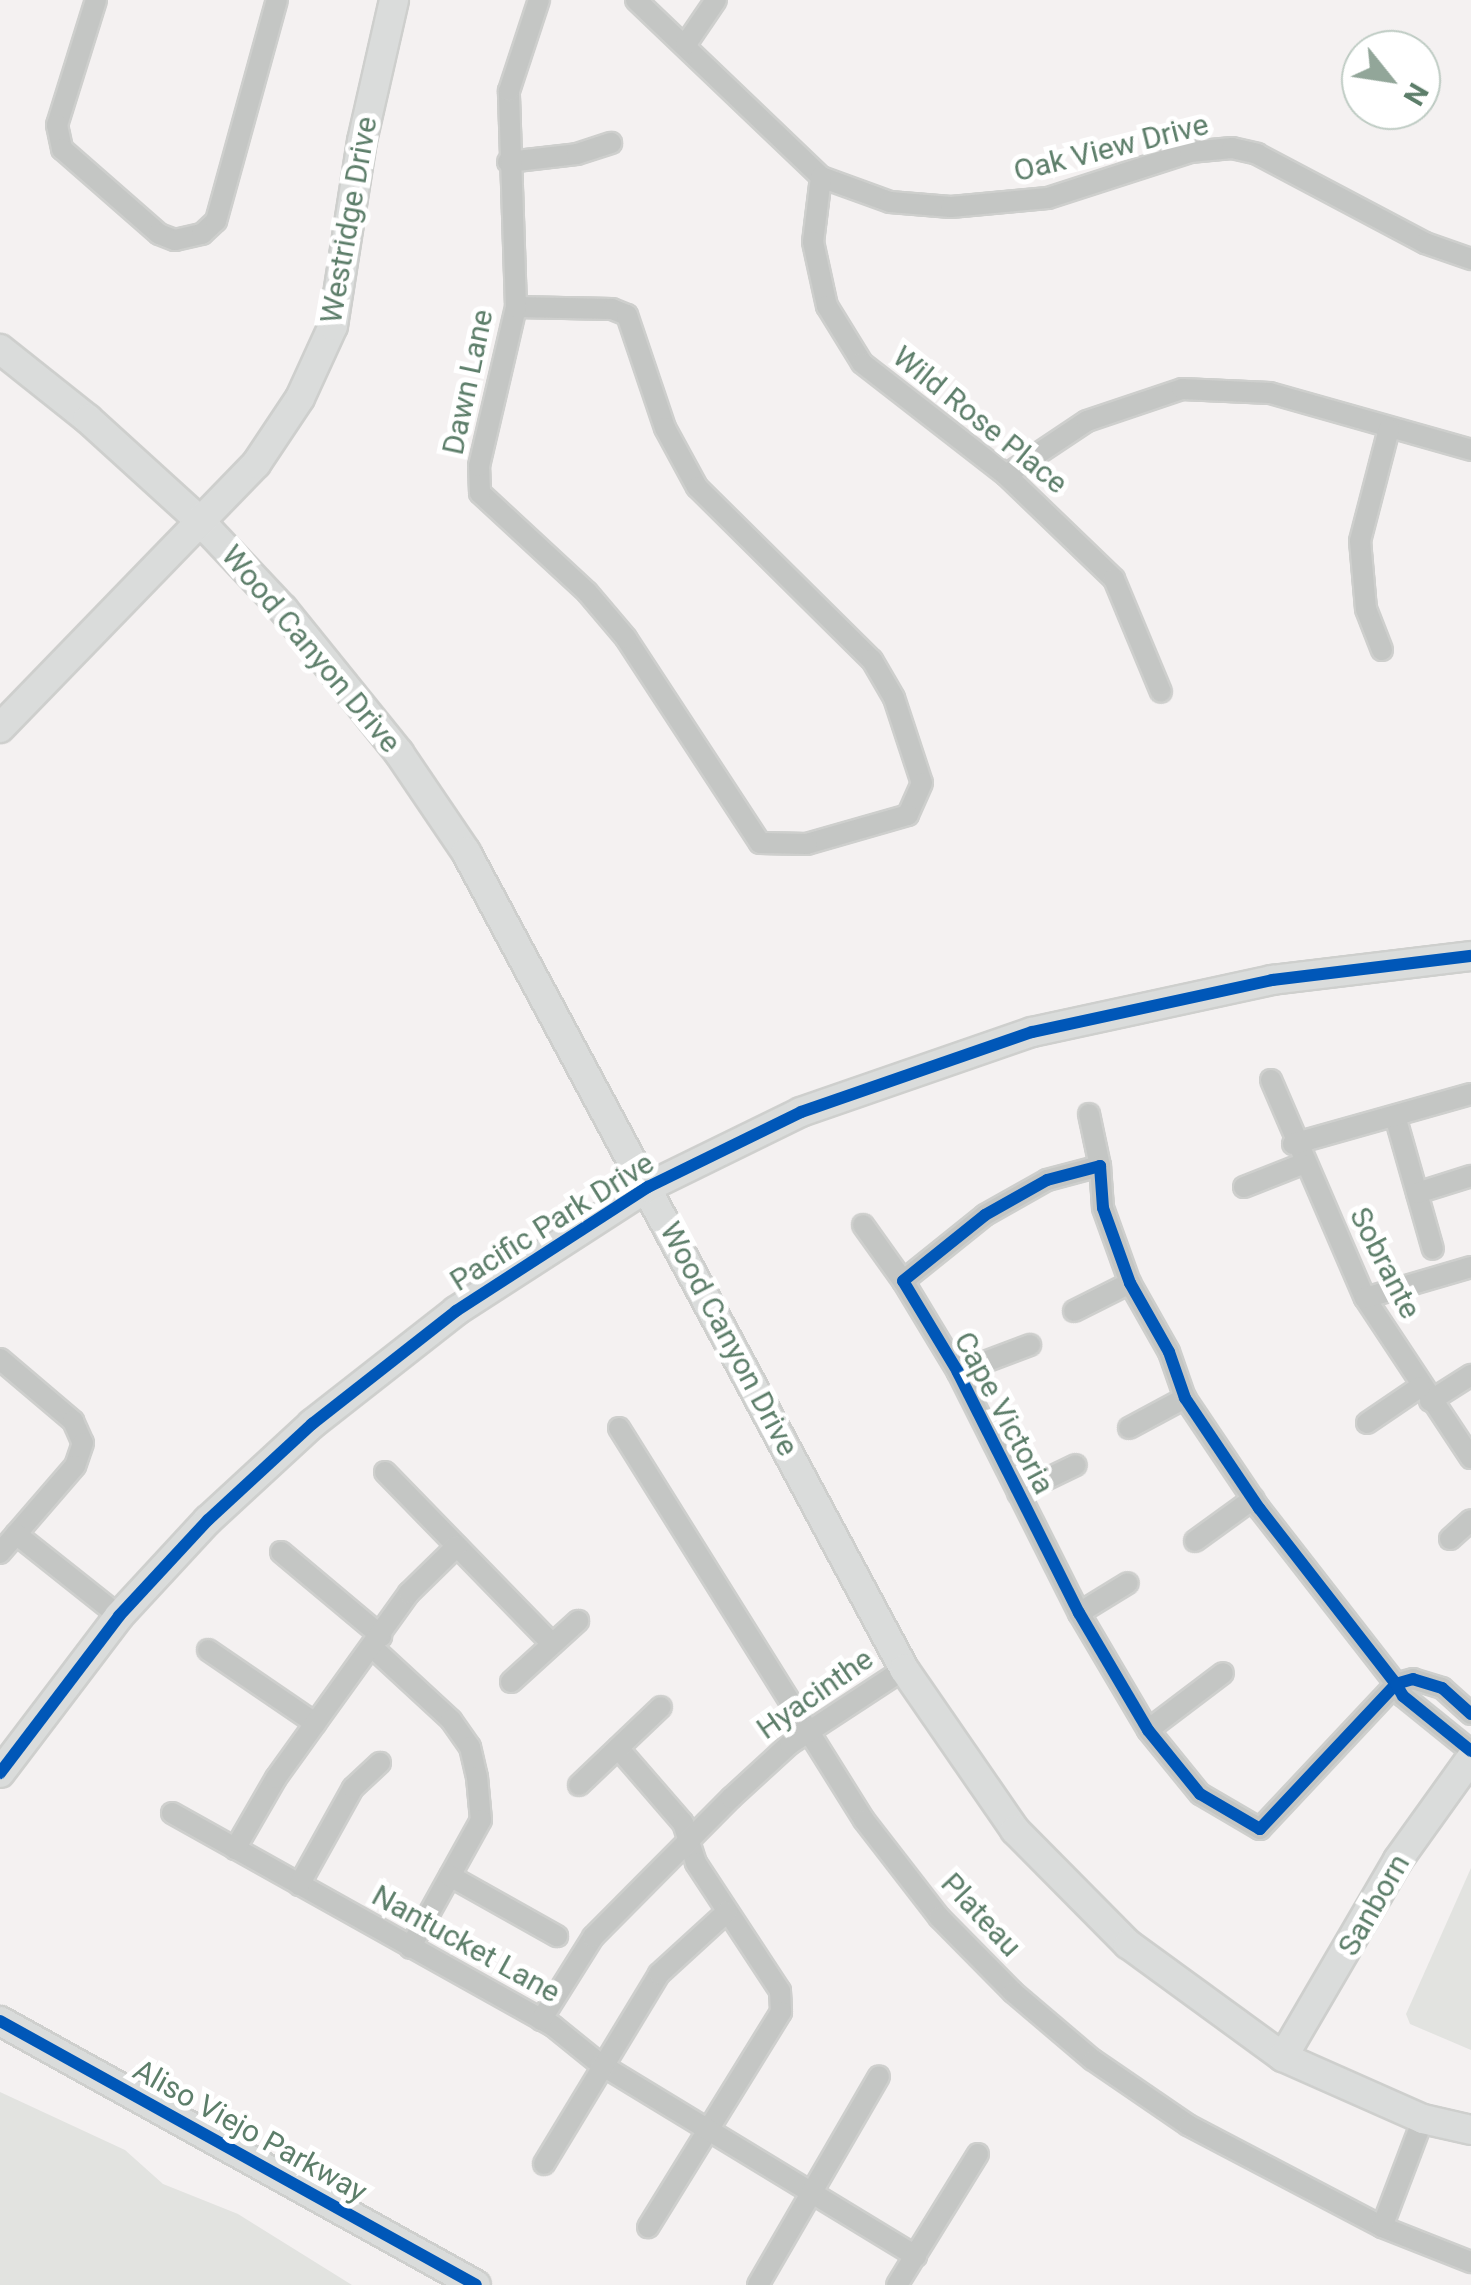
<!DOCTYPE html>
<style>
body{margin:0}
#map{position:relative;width:1471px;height:2285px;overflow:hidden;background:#f4f1f1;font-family:Roboto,sans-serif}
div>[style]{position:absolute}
.built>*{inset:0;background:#e2e3e0}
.roads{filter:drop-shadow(2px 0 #cecfcd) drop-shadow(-2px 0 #cecfcd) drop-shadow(0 2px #cecfcd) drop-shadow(0 -2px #cecfcd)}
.street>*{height:20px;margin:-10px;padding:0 10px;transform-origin:10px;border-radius:10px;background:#c4c6c4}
.secondary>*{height:28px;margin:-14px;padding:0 14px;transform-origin:14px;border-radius:14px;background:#dadcdb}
.cycleway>*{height:12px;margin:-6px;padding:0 6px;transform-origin:6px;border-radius:6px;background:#0057b8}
span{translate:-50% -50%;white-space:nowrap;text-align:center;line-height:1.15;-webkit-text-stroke:10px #fff;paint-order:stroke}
.street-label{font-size:30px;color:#5d7e6a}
.north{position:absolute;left:1341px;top:30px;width:100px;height:100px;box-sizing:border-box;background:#fff;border:2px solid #becbc3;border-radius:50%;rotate:120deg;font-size:28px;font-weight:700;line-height:40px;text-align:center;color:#5d7e6a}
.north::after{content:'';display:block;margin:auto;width:35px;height:45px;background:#92a699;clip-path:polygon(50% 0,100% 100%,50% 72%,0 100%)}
</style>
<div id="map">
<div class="built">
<i style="clip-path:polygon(1471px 1868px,1471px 2050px,1410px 2024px,1406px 2014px)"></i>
<i style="clip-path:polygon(0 2092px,125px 2150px,163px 2184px,238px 2214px,352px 2285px,0 2285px)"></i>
</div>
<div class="roads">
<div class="street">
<i style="left:96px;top:0;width:131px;rotate:107.3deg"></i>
<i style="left:57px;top:125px;width:25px;rotate:78deg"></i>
<i style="left:62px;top:149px;width:129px;rotate:41.2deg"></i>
<i style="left:159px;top:234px;width:17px;rotate:21deg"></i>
<i style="left:175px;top:240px;width:28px;rotate:-13deg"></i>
<i style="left:202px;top:234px;width:19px;rotate:-43deg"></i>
<i style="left:216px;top:221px;width:229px;rotate:-74.6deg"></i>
<i style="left:636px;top:0;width:256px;rotate:43.7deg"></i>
<i style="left:821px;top:177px;width:73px;rotate:19.9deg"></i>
<i style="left:890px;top:202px;width:61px;rotate:4.7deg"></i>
<i style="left:951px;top:207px;width:97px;rotate:-5.3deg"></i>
<i style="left:1048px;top:198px;width:149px;rotate:-17.9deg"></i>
<i style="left:1190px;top:152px;width:42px;rotate:-5.4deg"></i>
<i style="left:1232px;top:148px;width:26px;rotate:13deg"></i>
<i style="left:1257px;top:154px;width:190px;rotate:27.9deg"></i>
<i style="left:1425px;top:243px;width:49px;rotate:19.2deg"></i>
<i style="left:686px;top:44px;width:53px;rotate:-55.7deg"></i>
<i style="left:508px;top:162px;width:69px;rotate:-6.6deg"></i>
<i style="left:577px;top:154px;width:36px;rotate:-18deg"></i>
<i style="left:821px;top:177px;width:65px;rotate:97deg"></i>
<i style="left:813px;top:242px;width:66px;rotate:77.7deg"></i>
<i style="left:827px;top:306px;width:67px;rotate:58.4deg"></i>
<i style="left:862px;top:363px;width:182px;rotate:37.9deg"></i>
<i style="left:1006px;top:475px;width:150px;rotate:43.9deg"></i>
<i style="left:1114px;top:579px;width:122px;rotate:67.4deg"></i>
<i style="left:516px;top:307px;width:96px;rotate:1.2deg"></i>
<i style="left:612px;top:309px;width:16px;rotate:22deg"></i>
<i style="left:627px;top:315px;width:119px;rotate:71.4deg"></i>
<i style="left:665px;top:428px;width:67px;rotate:61.5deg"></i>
<i style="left:697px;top:487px;width:246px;rotate:44.7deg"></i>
<i style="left:872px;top:660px;width:44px;rotate:59.9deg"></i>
<i style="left:894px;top:698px;width:89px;rotate:71.8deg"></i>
<i style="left:922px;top:783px;width:35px;rotate:114deg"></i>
<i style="left:908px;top:815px;width:105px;rotate:164deg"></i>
<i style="left:807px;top:844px;width:47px;rotate:-178.8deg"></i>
<i style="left:760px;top:843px;width:245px;rotate:-123.2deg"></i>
<i style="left:626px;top:638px;width:60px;rotate:-130.3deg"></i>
<i style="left:587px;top:592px;width:146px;rotate:-137.2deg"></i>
<i style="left:480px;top:493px;width:27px;rotate:-92deg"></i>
<i style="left:479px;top:466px;width:163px;rotate:-76.9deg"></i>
<i style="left:516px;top:307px;width:216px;rotate:-91.9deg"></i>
<i style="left:509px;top:91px;width:96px;rotate:-71.8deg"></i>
<i style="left:1006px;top:475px;width:97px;rotate:-33.7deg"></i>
<i style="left:1087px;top:421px;width:100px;rotate:-18.6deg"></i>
<i style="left:1182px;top:389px;width:88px;rotate:2.6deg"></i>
<i style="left:1270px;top:393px;width:209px;rotate:15.8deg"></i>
<i style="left:1382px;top:650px;width:44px;rotate:-111.3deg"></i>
<i style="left:1366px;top:609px;width:68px;rotate:-95deg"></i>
<i style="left:1360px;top:541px;width:116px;rotate:-75.5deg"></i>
<i style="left:1271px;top:1080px;width:237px;rotate:66.7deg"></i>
<i style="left:1365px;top:1298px;width:192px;rotate:56.5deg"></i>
<i style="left:1089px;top:1114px;width:53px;rotate:78.1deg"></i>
<i style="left:1395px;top:1116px;width:138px;rotate:74.1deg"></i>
<i style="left:1293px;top:1144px;width:185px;rotate:-15.7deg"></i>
<i style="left:1244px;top:1187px;width:62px;rotate:-21.6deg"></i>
<i style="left:1417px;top:1193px;width:57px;rotate:-17.5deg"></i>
<i style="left:863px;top:1225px;width:69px;rotate:54.5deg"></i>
<i style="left:1365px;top:1298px;width:110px;rotate:-16.3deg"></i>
<i style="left:1074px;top:1311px;width:63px;rotate:-26.6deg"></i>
<i style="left:0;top:1359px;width:96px;rotate:40.3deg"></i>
<i style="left:73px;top:1421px;width:24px;rotate:66deg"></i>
<i style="left:83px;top:1443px;width:24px;rotate:109deg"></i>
<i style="left:75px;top:1466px;width:115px;rotate:130.8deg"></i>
<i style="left:958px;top:1372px;width:77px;rotate:-20.6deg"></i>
<i style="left:1430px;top:1401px;width:49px;rotate:-32.4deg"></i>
<i style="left:1367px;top:1423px;width:64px;rotate:-34.2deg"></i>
<i style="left:619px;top:1428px;width:462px;rotate:58deg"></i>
<i style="left:864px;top:1820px;width:123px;rotate:52.3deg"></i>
<i style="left:939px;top:1917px;width:105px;rotate:45.4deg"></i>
<i style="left:1013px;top:1992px;width:105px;rotate:40.4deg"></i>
<i style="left:1093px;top:2060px;width:115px;rotate:34.4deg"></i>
<i style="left:1188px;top:2125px;width:219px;rotate:27.7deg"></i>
<i style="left:1382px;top:2227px;width:96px;rotate:21.5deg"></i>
<i style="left:1129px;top:1428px;width:64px;rotate:-28.2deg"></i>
<i style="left:385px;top:1472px;width:240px;rotate:45.8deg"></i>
<i style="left:1018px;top:1493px;width:64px;rotate:-25.8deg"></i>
<i style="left:16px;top:1534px;width:132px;rotate:38.5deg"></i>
<i style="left:1450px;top:1539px;width:28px;rotate:-42deg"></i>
<i style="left:1195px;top:1541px;width:72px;rotate:-35.9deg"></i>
<i style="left:281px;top:1552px;width:131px;rotate:40deg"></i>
<i style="left:1079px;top:1613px;width:57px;rotate:-31.5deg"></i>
<i style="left:372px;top:1647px;width:108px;rotate:42.7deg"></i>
<i style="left:451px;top:1720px;width:33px;rotate:55deg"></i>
<i style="left:470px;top:1747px;width:31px;rotate:77deg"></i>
<i style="left:477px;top:1777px;width:43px;rotate:84.7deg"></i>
<i style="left:481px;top:1820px;width:146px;rotate:119deg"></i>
<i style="left:208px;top:1650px;width:130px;rotate:34.3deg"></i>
<i style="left:511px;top:1682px;width:91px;rotate:-42.3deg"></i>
<i style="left:1471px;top:1714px;width:39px;rotate:-138deg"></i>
<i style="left:1442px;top:1688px;width:30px;rotate:-163deg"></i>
<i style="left:1413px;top:1679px;width:18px;rotate:164deg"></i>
<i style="left:1396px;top:1684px;width:199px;rotate:133.2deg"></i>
<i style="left:1260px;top:1829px;width:69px;rotate:-149.7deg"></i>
<i style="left:1200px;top:1794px;width:82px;rotate:-129.1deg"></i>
<i style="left:1148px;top:1730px;width:136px;rotate:-120.5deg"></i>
<i style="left:1079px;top:1613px;width:270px;rotate:-116.7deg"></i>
<i style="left:958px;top:1372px;width:106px;rotate:-121.1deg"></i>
<i style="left:903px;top:1281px;width:105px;rotate:-38.8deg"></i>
<i style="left:985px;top:1215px;width:71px;rotate:-29.4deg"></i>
<i style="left:1047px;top:1180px;width:55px;rotate:-14.8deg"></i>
<i style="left:1100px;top:1166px;width:42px;rotate:85.9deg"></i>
<i style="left:1103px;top:1208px;width:80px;rotate:70.2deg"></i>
<i style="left:1130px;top:1283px;width:79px;rotate:60.5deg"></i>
<i style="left:1169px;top:1352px;width:49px;rotate:70.8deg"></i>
<i style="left:1185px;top:1398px;width:133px;rotate:56.1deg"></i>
<i style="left:1259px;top:1508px;width:223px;rotate:52.1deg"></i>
<i style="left:1396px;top:1684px;width:14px;rotate:60deg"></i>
<i style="left:1403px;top:1696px;width:87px;rotate:39deg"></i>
<i style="left:1148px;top:1730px;width:94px;rotate:-37.2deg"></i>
<i style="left:618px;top:1748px;width:99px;rotate:49.1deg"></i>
<i style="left:683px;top:1823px;width:42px;rotate:72deg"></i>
<i style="left:696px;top:1863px;width:153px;rotate:56.7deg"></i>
<i style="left:780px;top:1991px;width:21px;rotate:87deg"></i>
<i style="left:781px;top:2012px;width:253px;rotate:121.7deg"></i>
<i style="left:579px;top:1785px;width:113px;rotate:-43.6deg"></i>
<i style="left:172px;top:1813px;width:436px;rotate:29.2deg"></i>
<i style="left:553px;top:2026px;width:60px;rotate:39deg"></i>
<i style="left:600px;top:2064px;width:370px;rotate:31.3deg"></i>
<i style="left:235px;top:1849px;width:82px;rotate:-60deg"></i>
<i style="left:276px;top:1778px;width:228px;rotate:-54.3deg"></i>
<i style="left:409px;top:1593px;width:67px;rotate:-44.4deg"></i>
<i style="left:450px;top:1876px;width:123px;rotate:29.3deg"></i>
<i style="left:299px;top:1885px;width:111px;rotate:-60.9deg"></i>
<i style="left:353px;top:1788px;width:37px;rotate:-43deg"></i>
<i style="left:541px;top:2020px;width:98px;rotate:-57.9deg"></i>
<i style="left:593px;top:1937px;width:196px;rotate:-45.2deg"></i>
<i style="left:731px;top:1798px;width:80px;rotate:-42.5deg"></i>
<i style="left:790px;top:1744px;width:136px;rotate:-33.3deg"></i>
<i style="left:544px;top:2164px;width:222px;rotate:-58.8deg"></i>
<i style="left:659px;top:1974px;width:92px;rotate:-42.4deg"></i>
<i style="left:1382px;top:2227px;width:116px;rotate:-69.2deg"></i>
<i style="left:758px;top:2285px;width:241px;rotate:-59.9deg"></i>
<i style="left:897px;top:2285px;width:154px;rotate:-58.3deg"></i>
</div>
<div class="secondary">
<i style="left:0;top:349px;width:112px;rotate:38.5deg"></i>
<i style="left:88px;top:419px;width:153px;rotate:42.3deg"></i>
<i style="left:201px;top:522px;width:120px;rotate:46.7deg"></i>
<i style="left:283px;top:609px;width:185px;rotate:51.1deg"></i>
<i style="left:399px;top:753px;width:120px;rotate:55.9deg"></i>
<i style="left:466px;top:852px;width:927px;rotate:61.8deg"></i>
<i style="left:904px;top:1669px;width:196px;rotate:55.4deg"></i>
<i style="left:1015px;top:1830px;width:161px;rotate:45.3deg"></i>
<i style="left:1128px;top:1944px;width:192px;rotate:36.1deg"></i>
<i style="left:1283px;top:2057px;width:153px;rotate:23.9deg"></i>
<i style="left:1423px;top:2119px;width:49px;rotate:12.9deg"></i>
<i style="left:0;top:728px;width:368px;rotate:-45.9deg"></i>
<i style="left:256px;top:464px;width:79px;rotate:-56.3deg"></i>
<i style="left:300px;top:398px;width:79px;rotate:-65.4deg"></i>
<i style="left:333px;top:326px;width:187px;rotate:-81.1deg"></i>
<i style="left:362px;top:141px;width:145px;rotate:-77.2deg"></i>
<i style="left:0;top:1773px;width:197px;rotate:-52.8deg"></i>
<i style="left:119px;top:1616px;width:131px;rotate:-47.2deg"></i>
<i style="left:208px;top:1520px;width:142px;rotate:-42.7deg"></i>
<i style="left:312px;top:1424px;width:183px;rotate:-38.1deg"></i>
<i style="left:456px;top:1311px;width:229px;rotate:-32.9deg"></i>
<i style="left:648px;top:1187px;width:170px;rotate:-26.1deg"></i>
<i style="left:801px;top:1112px;width:244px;rotate:-19.1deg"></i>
<i style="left:1032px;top:1032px;width:246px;rotate:-12.2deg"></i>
<i style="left:1272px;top:980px;width:200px;rotate:-6.9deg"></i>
<i style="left:0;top:2021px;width:544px;rotate:29.01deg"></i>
<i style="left:1283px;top:2057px;width:228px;rotate:-59.7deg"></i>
<i style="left:1398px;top:1860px;width:125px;rotate:-54.4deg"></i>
</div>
</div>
<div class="cycleway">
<i style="left:1471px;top:1714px;width:39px;rotate:-138deg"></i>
<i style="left:1442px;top:1688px;width:30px;rotate:-163deg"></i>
<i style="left:1413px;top:1679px;width:18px;rotate:164deg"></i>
<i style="left:1396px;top:1684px;width:199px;rotate:133.2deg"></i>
<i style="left:1260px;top:1829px;width:69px;rotate:-149.7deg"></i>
<i style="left:1200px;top:1794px;width:82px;rotate:-129.1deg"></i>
<i style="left:1148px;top:1730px;width:136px;rotate:-120.5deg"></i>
<i style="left:1079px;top:1613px;width:270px;rotate:-116.7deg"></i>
<i style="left:958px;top:1372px;width:106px;rotate:-121.1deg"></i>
<i style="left:903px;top:1281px;width:105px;rotate:-38.8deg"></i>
<i style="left:985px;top:1215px;width:71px;rotate:-29.4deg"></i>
<i style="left:1047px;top:1180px;width:55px;rotate:-14.8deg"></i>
<i style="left:1100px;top:1166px;width:42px;rotate:85.9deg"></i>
<i style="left:1103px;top:1208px;width:80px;rotate:70.2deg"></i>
<i style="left:1130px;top:1283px;width:79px;rotate:60.5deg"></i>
<i style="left:1169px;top:1352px;width:49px;rotate:70.8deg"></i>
<i style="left:1185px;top:1398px;width:133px;rotate:56.1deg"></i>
<i style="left:1259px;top:1508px;width:223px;rotate:52.1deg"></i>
<i style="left:1396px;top:1684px;width:14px;rotate:60deg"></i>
<i style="left:1403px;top:1696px;width:87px;rotate:39deg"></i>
<i style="left:0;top:1773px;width:197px;rotate:-52.8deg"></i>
<i style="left:119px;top:1616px;width:131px;rotate:-47.2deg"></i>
<i style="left:208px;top:1520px;width:142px;rotate:-42.7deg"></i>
<i style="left:312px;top:1424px;width:183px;rotate:-38.1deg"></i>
<i style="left:456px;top:1311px;width:229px;rotate:-32.9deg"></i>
<i style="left:648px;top:1187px;width:170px;rotate:-26.1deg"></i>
<i style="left:801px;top:1112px;width:244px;rotate:-19.1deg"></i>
<i style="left:1032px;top:1032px;width:246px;rotate:-12.2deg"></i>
<i style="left:1272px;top:980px;width:200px;rotate:-6.9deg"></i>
<i style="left:0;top:2021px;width:544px;rotate:29.01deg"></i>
</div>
<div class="street-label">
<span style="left:1111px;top:148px;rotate:-14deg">Oak View Drive</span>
<span style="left:349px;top:220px;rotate:-80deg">Westridge Drive</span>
<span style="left:468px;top:382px;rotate:-78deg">Dawn Lane</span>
<span style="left:980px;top:420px;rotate:39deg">Wild Rose Place</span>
<span style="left:311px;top:649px;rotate:50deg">Wood Canyon Drive</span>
<span style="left:552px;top:1222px;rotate:-32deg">Pacific Park Drive</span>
<span style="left:1385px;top:1263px;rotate:63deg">Sobrante</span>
<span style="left:729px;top:1339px;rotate:62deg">Wood Canyon Drive</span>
<span style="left:1004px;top:1413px;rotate:62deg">Cape Victoria</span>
<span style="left:815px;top:1694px;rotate:-35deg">Hyacinthe</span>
<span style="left:1374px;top:1905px;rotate:-60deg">Sanborn</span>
<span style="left:981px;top:1915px;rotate:47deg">Plateau</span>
<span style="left:466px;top:1944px;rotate:29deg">Nantucket Lane</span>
<span style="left:250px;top:2131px;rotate:29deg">Aliso Viejo Parkway</span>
</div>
<div class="north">N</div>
</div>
